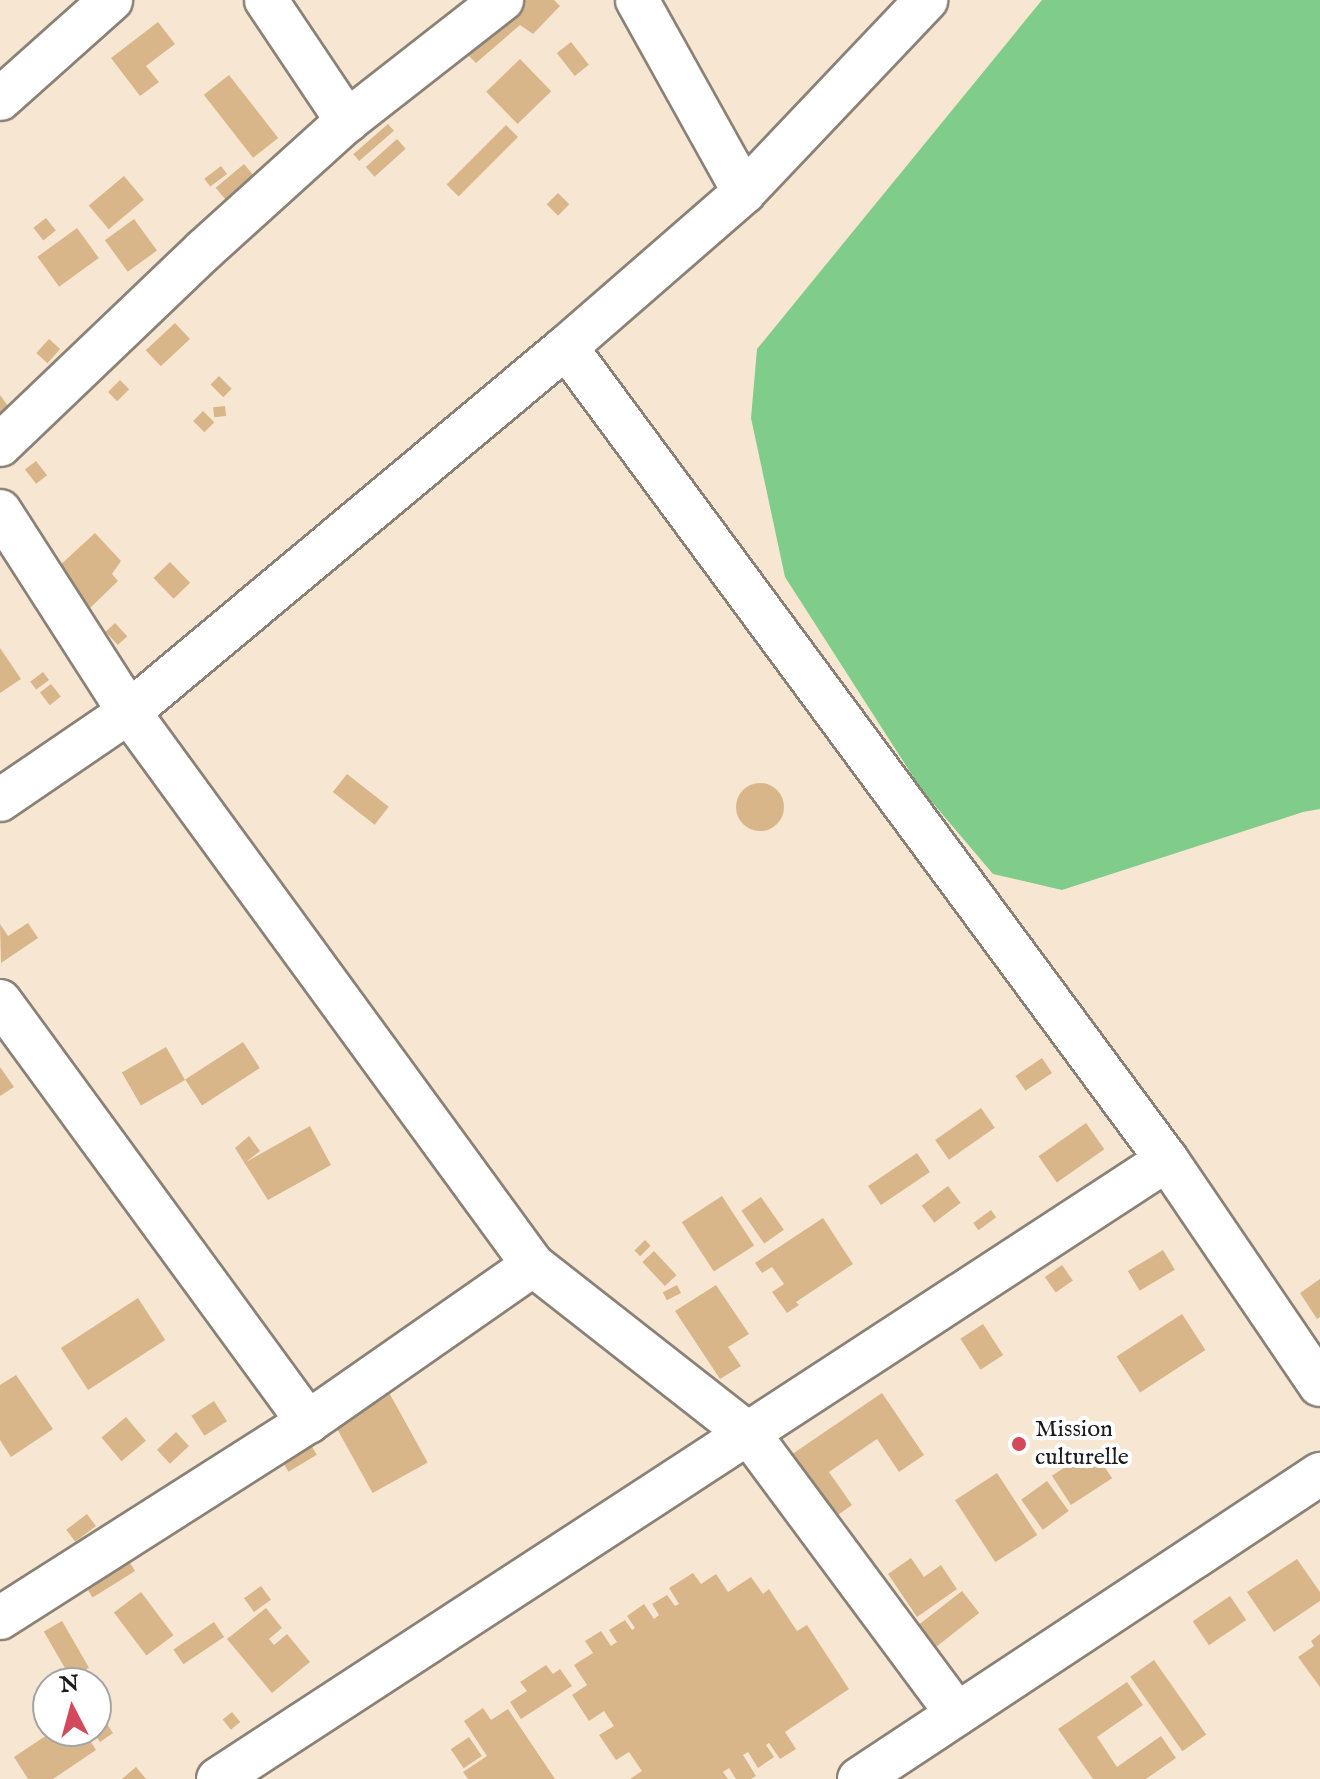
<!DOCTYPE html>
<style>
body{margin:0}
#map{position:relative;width:1320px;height:1779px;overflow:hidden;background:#f7e7d2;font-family:"IM FELL English",serif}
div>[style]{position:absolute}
.green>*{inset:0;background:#80cc8a}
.building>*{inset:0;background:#d8b689;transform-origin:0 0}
.round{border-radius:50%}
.roads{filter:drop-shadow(2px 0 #8a8277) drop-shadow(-2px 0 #8a8277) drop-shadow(0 2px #8a8277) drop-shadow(0 -2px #8a8277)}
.minor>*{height:42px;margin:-21px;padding:0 21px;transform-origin:21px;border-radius:21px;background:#fff}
.dots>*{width:22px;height:22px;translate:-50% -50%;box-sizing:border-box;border:4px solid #fff;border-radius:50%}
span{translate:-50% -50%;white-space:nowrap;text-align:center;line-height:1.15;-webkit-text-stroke:8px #fff;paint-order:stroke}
.poi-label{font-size:24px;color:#1c1c1c}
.left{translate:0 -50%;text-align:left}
.north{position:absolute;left:32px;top:1667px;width:80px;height:80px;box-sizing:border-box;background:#fff;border:2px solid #a4a4a4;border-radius:50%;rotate:354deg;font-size:22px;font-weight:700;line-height:32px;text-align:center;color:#1c1c1c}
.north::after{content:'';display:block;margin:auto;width:28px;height:36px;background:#d1495b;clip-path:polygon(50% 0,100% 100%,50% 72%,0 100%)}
</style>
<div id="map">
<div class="green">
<i style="clip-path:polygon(1042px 0,1320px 0,1320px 809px,1303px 812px,1062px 890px,993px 874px,921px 789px,785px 577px,751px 418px,757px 349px)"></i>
</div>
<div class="building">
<i style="clip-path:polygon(518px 0,554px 0,560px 6px,533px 34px,520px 25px,476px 63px,464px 51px)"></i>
<i style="clip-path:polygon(158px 22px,175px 44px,146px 66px,159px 82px,140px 96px,111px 58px)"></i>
<i style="left:571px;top:42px;width:29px;height:18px;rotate:52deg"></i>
<i style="left:520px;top:59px;width:45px;height:47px;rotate:46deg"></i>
<i style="left:229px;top:75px;width:80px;height:32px;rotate:52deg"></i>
<i style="left:388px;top:124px;width:9px;height:46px;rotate:49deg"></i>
<i style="left:506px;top:125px;width:17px;height:84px;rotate:45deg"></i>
<i style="left:397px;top:139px;width:13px;height:42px;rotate:48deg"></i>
<i style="left:244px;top:164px;width:16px;height:37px;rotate:50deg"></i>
<i style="left:221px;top:166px;width:10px;height:21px;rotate:53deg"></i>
<i style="left:124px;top:176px;width:31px;height:46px;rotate:50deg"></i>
<i style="left:558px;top:193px;width:16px;height:16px;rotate:45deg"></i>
<i style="left:46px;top:218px;width:16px;height:16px;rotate:52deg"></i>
<i style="left:134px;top:219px;width:39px;height:36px;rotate:54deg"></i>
<i style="left:77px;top:228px;width:37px;height:49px;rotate:54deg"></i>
<i style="left:175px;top:323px;width:22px;height:40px;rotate:47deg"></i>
<i style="left:49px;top:339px;width:15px;height:19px;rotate:42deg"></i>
<i style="left:219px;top:376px;width:18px;height:12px;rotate:45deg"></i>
<i style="left:120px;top:380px;width:13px;height:17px;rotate:45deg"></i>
<i style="clip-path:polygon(0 395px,11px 410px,0 418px)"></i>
<i style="left:225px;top:406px;width:10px;height:12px;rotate:84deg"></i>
<i style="left:203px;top:411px;width:16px;height:14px;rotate:45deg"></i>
<i style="left:36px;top:461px;width:18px;height:14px;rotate:52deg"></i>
<i style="clip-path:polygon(95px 533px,121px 561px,112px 574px,118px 581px,89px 609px,57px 568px)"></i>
<i style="left:170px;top:562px;width:29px;height:23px;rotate:46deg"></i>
<i style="left:115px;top:623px;width:18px;height:13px;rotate:47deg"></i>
<i style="clip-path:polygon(0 648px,21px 679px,0 693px)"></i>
<i style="left:43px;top:672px;width:10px;height:16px;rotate:53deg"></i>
<i style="left:51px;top:684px;width:16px;height:14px;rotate:52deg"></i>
<i style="left:347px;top:774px;width:53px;height:23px;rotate:38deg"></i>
<i class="round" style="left:736px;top:783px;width:48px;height:48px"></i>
<i style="clip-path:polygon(28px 923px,38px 938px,1px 963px,0 924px,8px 936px)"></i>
<i style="left:243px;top:1042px;width:31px;height:69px;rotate:57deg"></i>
<i style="left:166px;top:1047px;width:38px;height:51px;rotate:60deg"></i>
<i style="left:1042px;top:1058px;width:18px;height:32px;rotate:56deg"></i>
<i style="clip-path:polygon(0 1067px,14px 1087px,0 1096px)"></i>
<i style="left:981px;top:1108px;width:24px;height:56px;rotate:55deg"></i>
<i style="left:1086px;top:1123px;width:32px;height:58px;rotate:55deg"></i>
<i style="clip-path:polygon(310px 1126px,331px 1165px,268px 1200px,235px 1148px,249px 1136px,260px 1151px,246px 1162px)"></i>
<i style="left:917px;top:1153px;width:23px;height:59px;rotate:56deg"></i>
<i style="left:948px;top:1186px;width:21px;height:33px;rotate:53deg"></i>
<i style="left:722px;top:1196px;width:59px;height:48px;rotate:57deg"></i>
<i style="left:761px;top:1197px;width:40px;height:24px;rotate:55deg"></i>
<i style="left:991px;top:1210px;width:9px;height:22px;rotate:54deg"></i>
<i style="clip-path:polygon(823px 1218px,853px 1264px,796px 1302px,799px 1305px,787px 1313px,772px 1292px,784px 1284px,772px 1267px,762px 1273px,755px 1263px)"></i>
<i style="left:645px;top:1240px;width:8px;height:15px;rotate:45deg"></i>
<i style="left:1163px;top:1250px;width:23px;height:41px;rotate:59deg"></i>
<i style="left:654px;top:1251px;width:33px;height:16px;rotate:47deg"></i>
<i style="left:1062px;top:1265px;width:19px;height:21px;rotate:55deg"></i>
<i style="clip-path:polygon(1320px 1279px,1320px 1317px,1317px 1319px,1300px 1293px)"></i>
<i style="left:677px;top:1285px;width:9px;height:16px;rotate:63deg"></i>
<i style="clip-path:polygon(716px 1285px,749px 1334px,728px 1347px,741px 1366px,720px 1379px,675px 1311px)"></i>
<i style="left:138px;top:1298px;width:50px;height:92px;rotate:57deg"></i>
<i style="left:1182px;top:1314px;width:43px;height:78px;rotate:57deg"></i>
<i style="left:983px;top:1324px;width:37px;height:27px;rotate:57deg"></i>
<i style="clip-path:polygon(16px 1375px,53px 1429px,11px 1457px,0 1440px,0 1385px)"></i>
<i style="left:387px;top:1389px;width:84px;height:63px;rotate:61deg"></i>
<i style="clip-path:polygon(882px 1393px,924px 1455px,899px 1472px,877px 1439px,829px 1472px,852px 1505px,825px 1524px,782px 1461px)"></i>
<i style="left:214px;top:1401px;width:24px;height:27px;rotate:57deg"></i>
<i style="left:126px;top:1417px;width:31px;height:32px;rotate:50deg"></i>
<i style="left:176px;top:1432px;width:19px;height:26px;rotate:47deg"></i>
<i style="left:305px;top:1435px;width:23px;height:33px;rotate:59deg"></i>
<i style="left:1093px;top:1449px;width:35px;height:49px;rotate:57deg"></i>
<i style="left:997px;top:1473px;width:74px;height:50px;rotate:57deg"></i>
<i style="left:1047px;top:1481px;width:37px;height:32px;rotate:54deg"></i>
<i style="left:87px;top:1514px;width:15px;height:26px;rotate:53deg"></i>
<i style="left:125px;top:1555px;width:19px;height:50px;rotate:58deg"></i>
<i style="clip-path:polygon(911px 1558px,924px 1577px,941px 1565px,957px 1589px,917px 1617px,888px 1574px)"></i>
<i style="clip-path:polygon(1297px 1559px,1320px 1592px,1320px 1601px,1274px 1632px,1247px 1592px)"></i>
<i style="clip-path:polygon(693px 1573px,701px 1584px,716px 1574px,728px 1592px,751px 1577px,763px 1594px,769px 1589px,797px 1631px,807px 1625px,849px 1689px,785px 1732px,796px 1749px,780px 1759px,769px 1743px,766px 1745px,774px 1757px,758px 1768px,748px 1752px,743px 1755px,756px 1776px,751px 1779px,736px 1779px,729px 1768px,723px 1772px,728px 1779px,630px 1779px,642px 1771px,629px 1752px,616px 1760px,599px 1735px,614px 1726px,604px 1711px,589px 1721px,572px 1695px,587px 1685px,574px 1665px,593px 1653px,585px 1641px,601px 1631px,611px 1646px,617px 1642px,609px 1630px,625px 1620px,632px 1630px,635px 1628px,627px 1616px,644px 1604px,654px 1619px,659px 1615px,652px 1604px,667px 1595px,675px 1606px,679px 1604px,669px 1588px)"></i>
<i style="left:261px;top:1586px;width:17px;height:21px;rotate:54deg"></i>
<i style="left:962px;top:1591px;width:28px;height:55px;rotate:52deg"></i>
<i style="left:141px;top:1592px;width:54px;height:34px;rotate:53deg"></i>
<i style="left:1230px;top:1596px;width:29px;height:45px;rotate:56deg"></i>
<i style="clip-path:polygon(266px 1608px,282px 1628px,269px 1639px,274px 1645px,287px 1634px,310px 1662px,272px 1693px,227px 1639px)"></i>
<i style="left:62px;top:1621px;width:54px;height:21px;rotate:60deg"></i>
<i style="left:214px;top:1622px;width:18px;height:49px;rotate:56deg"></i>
<i style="clip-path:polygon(1320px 1634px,1320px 1687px,1298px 1657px,1314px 1646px,1311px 1641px)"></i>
<i style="left:1154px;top:1660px;width:91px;height:29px;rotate:55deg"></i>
<i style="clip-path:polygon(546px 1665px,553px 1674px,560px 1669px,572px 1686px,521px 1719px,510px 1702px,527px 1691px,520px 1682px)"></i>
<i style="clip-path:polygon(1127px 1682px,1143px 1705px,1097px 1737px,1117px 1767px,1161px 1736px,1176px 1758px,1146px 1779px,1093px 1779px,1058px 1729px)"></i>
<i style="clip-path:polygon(96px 1708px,113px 1733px,100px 1742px,93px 1731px,96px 1731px)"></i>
<i style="clip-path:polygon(483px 1708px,491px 1720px,508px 1709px,555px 1779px,468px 1779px,463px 1772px,487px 1756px,464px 1721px)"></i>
<i style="left:232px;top:1712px;width:13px;height:12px;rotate:51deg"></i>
<i style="clip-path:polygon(53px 1731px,84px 1731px,96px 1750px,53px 1779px,28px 1779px,14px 1757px)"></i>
<i style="left:469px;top:1737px;width:23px;height:22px;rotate:56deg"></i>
<i style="clip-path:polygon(136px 1767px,146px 1779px,122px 1779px)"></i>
</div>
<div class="roads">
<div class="minor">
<i style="left:266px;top:0;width:146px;rotate:56.2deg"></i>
<i style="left:637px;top:0;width:220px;rotate:60.9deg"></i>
<i style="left:0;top:99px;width:149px;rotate:-41.7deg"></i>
<i style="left:566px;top:347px;width:1011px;rotate:53.53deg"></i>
<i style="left:1167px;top:1160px;width:272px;rotate:55.8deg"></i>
<i style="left:0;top:445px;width:282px;rotate:-43.7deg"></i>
<i style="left:204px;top:250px;width:193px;rotate:-42.1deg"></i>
<i style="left:347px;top:121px;width:197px;rotate:-38deg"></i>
<i style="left:0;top:511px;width:239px;rotate:57.3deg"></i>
<i style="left:129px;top:712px;width:685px;rotate:53.85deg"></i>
<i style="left:533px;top:1265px;width:276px;rotate:38.1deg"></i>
<i style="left:750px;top:1435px;width:347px;rotate:53.4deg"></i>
<i style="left:0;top:800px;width:156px;rotate:-34.3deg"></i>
<i style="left:129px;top:712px;width:569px;rotate:-39.87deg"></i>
<i style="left:566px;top:347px;width:236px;rotate:-41deg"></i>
<i style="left:744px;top:192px;width:265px;rotate:-46.5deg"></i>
<i style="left:0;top:1001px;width:522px;rotate:53.81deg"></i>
<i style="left:308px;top:1422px;width:274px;rotate:-34.9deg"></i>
<i style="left:0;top:1618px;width:365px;rotate:-32.5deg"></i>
<i style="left:218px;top:1779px;width:1133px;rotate:-33.12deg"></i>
<i style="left:859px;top:1779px;width:553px;rotate:-33.49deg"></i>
</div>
</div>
<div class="dots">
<i style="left:1019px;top:1444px;background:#d1495b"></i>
</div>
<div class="poi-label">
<span class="left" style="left:1035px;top:1444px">Mission<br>culturelle</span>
</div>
<div class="north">N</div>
</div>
